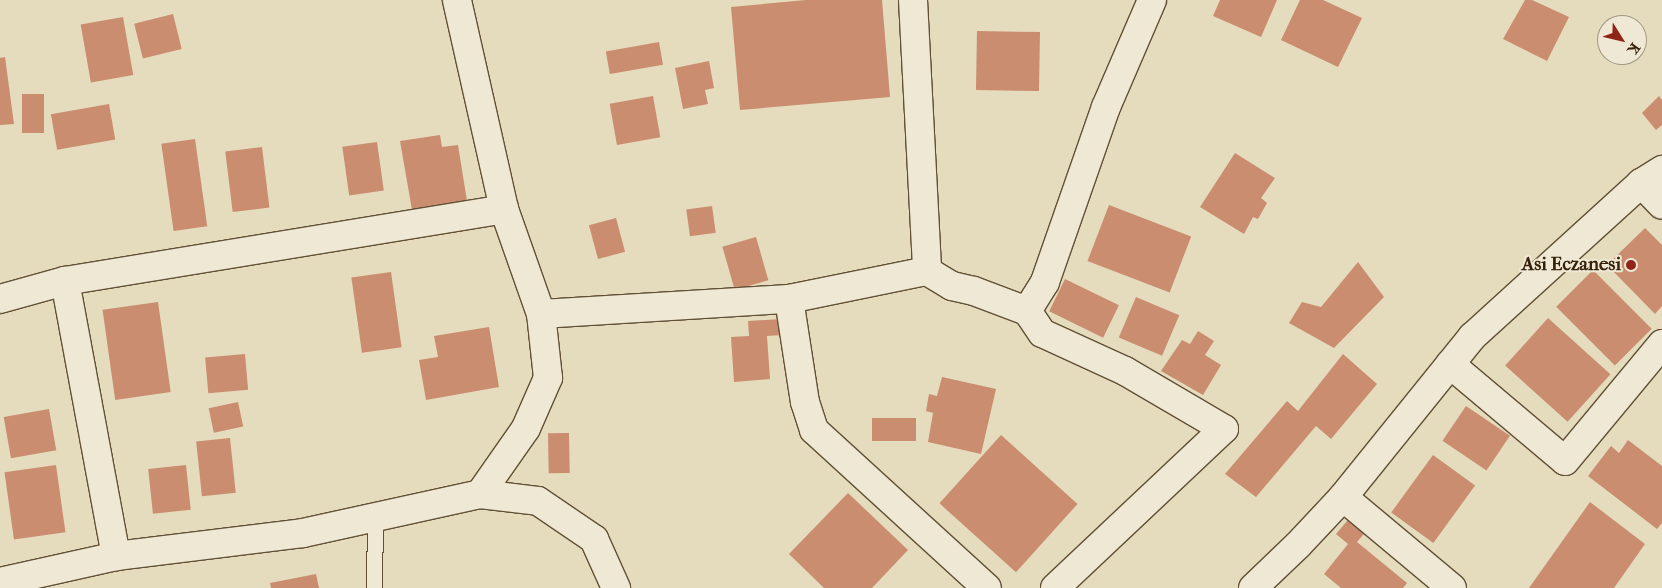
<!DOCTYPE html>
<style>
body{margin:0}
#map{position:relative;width:1662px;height:588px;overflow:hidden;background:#e5dbbd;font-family:"IM FELL French Canon",serif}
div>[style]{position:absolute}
.building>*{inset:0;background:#ca8d70;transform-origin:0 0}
.roads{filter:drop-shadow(1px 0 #615035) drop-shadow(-1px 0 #615035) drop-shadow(0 1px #615035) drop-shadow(0 -1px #615035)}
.service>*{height:15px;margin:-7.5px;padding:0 7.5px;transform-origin:7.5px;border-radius:7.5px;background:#eee8d4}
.minor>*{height:28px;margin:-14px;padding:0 14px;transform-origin:14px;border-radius:14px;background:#eee8d4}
.tertiary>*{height:28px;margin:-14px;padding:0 14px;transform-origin:14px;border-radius:14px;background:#eee8d4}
.dots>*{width:14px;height:14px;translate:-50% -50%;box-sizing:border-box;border:2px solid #eee8d4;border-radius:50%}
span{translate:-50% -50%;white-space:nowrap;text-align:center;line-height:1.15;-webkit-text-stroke:4px #eee8d4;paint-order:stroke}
.poi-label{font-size:19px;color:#352108;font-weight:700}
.right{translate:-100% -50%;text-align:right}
.north{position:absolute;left:1597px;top:15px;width:50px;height:50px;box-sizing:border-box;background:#eee8d4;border:1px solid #a49882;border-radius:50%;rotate:126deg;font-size:14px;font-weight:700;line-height:20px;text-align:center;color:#352108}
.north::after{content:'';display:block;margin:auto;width:18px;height:22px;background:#8f2418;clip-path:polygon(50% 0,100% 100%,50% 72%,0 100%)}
</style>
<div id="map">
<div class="building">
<i style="clip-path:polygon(806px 0,882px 0,890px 97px,740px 110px,731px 7px)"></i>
<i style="clip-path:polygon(1220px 0,1277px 0,1261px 37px,1213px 16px)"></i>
<i style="clip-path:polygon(1300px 0,1323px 0,1362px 18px,1338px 67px,1281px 40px)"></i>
<i style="clip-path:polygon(1525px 0,1532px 0,1569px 17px,1547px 61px,1503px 39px)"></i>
<i style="left:173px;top:14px;width:36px;height:40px;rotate:76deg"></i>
<i style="left:123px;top:17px;width:59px;height:43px;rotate:80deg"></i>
<i style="left:977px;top:31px;width:63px;height:59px;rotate:1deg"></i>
<i style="left:659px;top:42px;width:23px;height:54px;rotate:80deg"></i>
<i style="clip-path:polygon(5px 57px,14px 124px,0 125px,0 58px)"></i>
<i style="clip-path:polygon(709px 61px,714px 88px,705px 90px,708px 104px,683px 109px,675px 68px)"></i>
<i style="left:22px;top:94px;width:22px;height:39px"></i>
<i style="left:653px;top:96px;width:42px;height:44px;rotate:80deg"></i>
<i style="clip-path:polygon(1659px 96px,1662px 100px,1662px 125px,1656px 130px,1642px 113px)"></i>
<i style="left:109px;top:104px;width:36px;height:59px;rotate:80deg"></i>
<i style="clip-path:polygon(440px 135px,442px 147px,458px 145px,467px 201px,412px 210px,400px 141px)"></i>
<i style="left:195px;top:139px;width:88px;height:34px;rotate:82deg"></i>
<i style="left:377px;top:142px;width:49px;height:35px;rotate:82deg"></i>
<i style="left:262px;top:147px;width:61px;height:37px;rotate:83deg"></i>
<i style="clip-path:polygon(1235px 153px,1275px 178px,1261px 198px,1267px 203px,1258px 219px,1253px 217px,1244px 234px,1200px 207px)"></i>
<i style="left:1109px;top:205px;width:88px;height:60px;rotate:21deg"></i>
<i style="left:712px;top:206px;width:27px;height:26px;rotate:82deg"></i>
<i style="left:616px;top:218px;width:35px;height:28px;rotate:75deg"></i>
<i style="clip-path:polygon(1645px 228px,1662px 245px,1662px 306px,1655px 314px,1607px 265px)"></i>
<i style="left:756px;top:237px;width:45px;height:35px;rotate:74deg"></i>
<i style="clip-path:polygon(1358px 262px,1384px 297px,1334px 348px,1289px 323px,1302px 302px,1321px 307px)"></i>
<i style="left:1593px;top:270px;width:83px;height:52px;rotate:45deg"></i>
<i style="left:391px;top:272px;width:76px;height:40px;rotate:82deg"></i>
<i style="left:1065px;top:279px;width:60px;height:36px;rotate:26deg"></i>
<i style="left:1136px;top:297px;width:47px;height:44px;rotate:23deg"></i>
<i style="left:158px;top:302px;width:91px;height:56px;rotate:82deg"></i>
<i style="left:1548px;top:318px;width:84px;height:64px;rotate:42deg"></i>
<i style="clip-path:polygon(781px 319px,782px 335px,767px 336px,770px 379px,734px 382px,731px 337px,749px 336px,748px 321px)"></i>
<i style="clip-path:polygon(489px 327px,499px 387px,426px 400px,419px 360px,438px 357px,434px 336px)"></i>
<i style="clip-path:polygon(1198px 331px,1214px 341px,1205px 355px,1221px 365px,1203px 395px,1161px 371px,1182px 340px,1190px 344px)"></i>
<i style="left:245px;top:354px;width:36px;height:40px;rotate:85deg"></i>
<i style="clip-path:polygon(1343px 354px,1377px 384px,1331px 439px,1316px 426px,1256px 497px,1225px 474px,1287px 401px,1298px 411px)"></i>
<i style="clip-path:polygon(942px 377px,996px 389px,981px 454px,928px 442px,933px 413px,926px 411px,929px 394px,937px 396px)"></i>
<i style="left:238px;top:402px;width:25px;height:30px;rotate:78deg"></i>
<i style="left:1466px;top:406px;width:53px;height:42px;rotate:34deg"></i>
<i style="left:49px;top:409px;width:42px;height:46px;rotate:80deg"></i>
<i style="left:916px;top:418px;width:23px;height:44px;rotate:90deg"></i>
<i style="left:569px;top:433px;width:40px;height:21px;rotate:89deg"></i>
<i style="left:1001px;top:435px;width:103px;height:92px;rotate:42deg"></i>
<i style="left:230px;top:438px;width:55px;height:34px;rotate:84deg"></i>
<i style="clip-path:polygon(1628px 440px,1662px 466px,1662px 523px,1657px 529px,1588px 476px,1611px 446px,1619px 453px)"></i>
<i style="left:1433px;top:455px;width:52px;height:71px;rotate:36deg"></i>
<i style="left:56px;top:465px;width:68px;height:52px;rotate:82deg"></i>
<i style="left:186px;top:465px;width:45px;height:38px;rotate:84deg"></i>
<i style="clip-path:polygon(848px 493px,908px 550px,872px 588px,824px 588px,789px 554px)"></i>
<i style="clip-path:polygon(1590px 502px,1645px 544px,1614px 588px,1529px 588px)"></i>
<i style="clip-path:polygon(1353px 514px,1369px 528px,1357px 542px,1407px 583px,1403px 588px,1341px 588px,1324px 574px,1348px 544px,1336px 534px)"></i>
<i style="clip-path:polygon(316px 574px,319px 588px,271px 588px,270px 583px)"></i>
</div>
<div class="roads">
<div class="service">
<i style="left:374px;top:588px;width:71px;rotate:-89.2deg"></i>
</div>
<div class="minor">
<i style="left:913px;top:0;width:271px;rotate:87deg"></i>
<i style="left:927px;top:271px;width:29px;rotate:31deg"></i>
<i style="left:952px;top:286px;width:23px;rotate:13deg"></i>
<i style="left:974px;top:291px;width:57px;rotate:20.7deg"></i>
<i style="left:1641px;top:183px;width:30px;rotate:46deg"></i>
<i style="left:65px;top:281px;width:280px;rotate:79.5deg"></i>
<i style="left:0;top:299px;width:67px;rotate:-15.5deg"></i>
<i style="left:65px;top:281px;width:445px;rotate:-9.3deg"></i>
<i style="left:789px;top:299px;width:104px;rotate:81.2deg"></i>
<i style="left:805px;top:402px;width:29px;rotate:72deg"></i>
<i style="left:814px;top:430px;width:234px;rotate:42.4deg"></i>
<i style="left:541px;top:314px;width:248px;rotate:-3.5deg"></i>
<i style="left:789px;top:299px;width:141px;rotate:-11.5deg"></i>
<i style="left:1450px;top:364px;width:150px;rotate:40.1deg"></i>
<i style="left:1565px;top:461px;width:152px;rotate:-50.3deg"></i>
<i style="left:480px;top:494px;width:58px;rotate:6.9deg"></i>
<i style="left:538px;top:501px;width:68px;rotate:34.2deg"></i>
<i style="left:594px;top:539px;width:54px;rotate:65.8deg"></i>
<i style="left:1343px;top:497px;width:142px;rotate:39.9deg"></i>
<i style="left:0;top:582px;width:119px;rotate:-12.6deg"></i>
<i style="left:116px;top:556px;width:188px;rotate:-7deg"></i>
<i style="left:303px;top:533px;width:181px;rotate:-12.4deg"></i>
<i style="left:480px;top:494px;width:80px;rotate:-55.1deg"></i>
<i style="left:526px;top:428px;width:55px;rotate:-66.3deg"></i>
<i style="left:548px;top:378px;width:64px;rotate:-96.2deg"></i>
<i style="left:541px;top:314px;width:111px;rotate:-109.4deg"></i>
<i style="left:504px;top:209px;width:214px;rotate:-102.7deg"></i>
<i style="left:1055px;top:588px;width:232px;rotate:-43.3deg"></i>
<i style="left:1224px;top:429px;width:115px;rotate:-149.6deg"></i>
<i style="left:1125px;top:371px;width:91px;rotate:-155.4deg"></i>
<i style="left:1042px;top:333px;width:27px;rotate:-124deg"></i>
<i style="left:1027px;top:311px;width:34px;rotate:-58deg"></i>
<i style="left:1045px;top:282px;width:185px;rotate:-70.8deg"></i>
<i style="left:1106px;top:107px;width:116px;rotate:-66.7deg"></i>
</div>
<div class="tertiary">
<i style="left:1253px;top:588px;width:62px;rotate:-43.7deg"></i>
<i style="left:1298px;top:545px;width:66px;rotate:-46.8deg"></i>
<i style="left:1343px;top:497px;width:206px;rotate:-51.1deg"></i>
<i style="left:1472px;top:337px;width:229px;rotate:-42.3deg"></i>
<i style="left:1641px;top:183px;width:25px;rotate:-32deg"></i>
</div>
</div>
<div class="dots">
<i style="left:1631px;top:265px;background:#8f2418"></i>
</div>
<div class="poi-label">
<span class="right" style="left:1621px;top:265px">Asi Eczanesi</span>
</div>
<div class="north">K</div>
</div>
